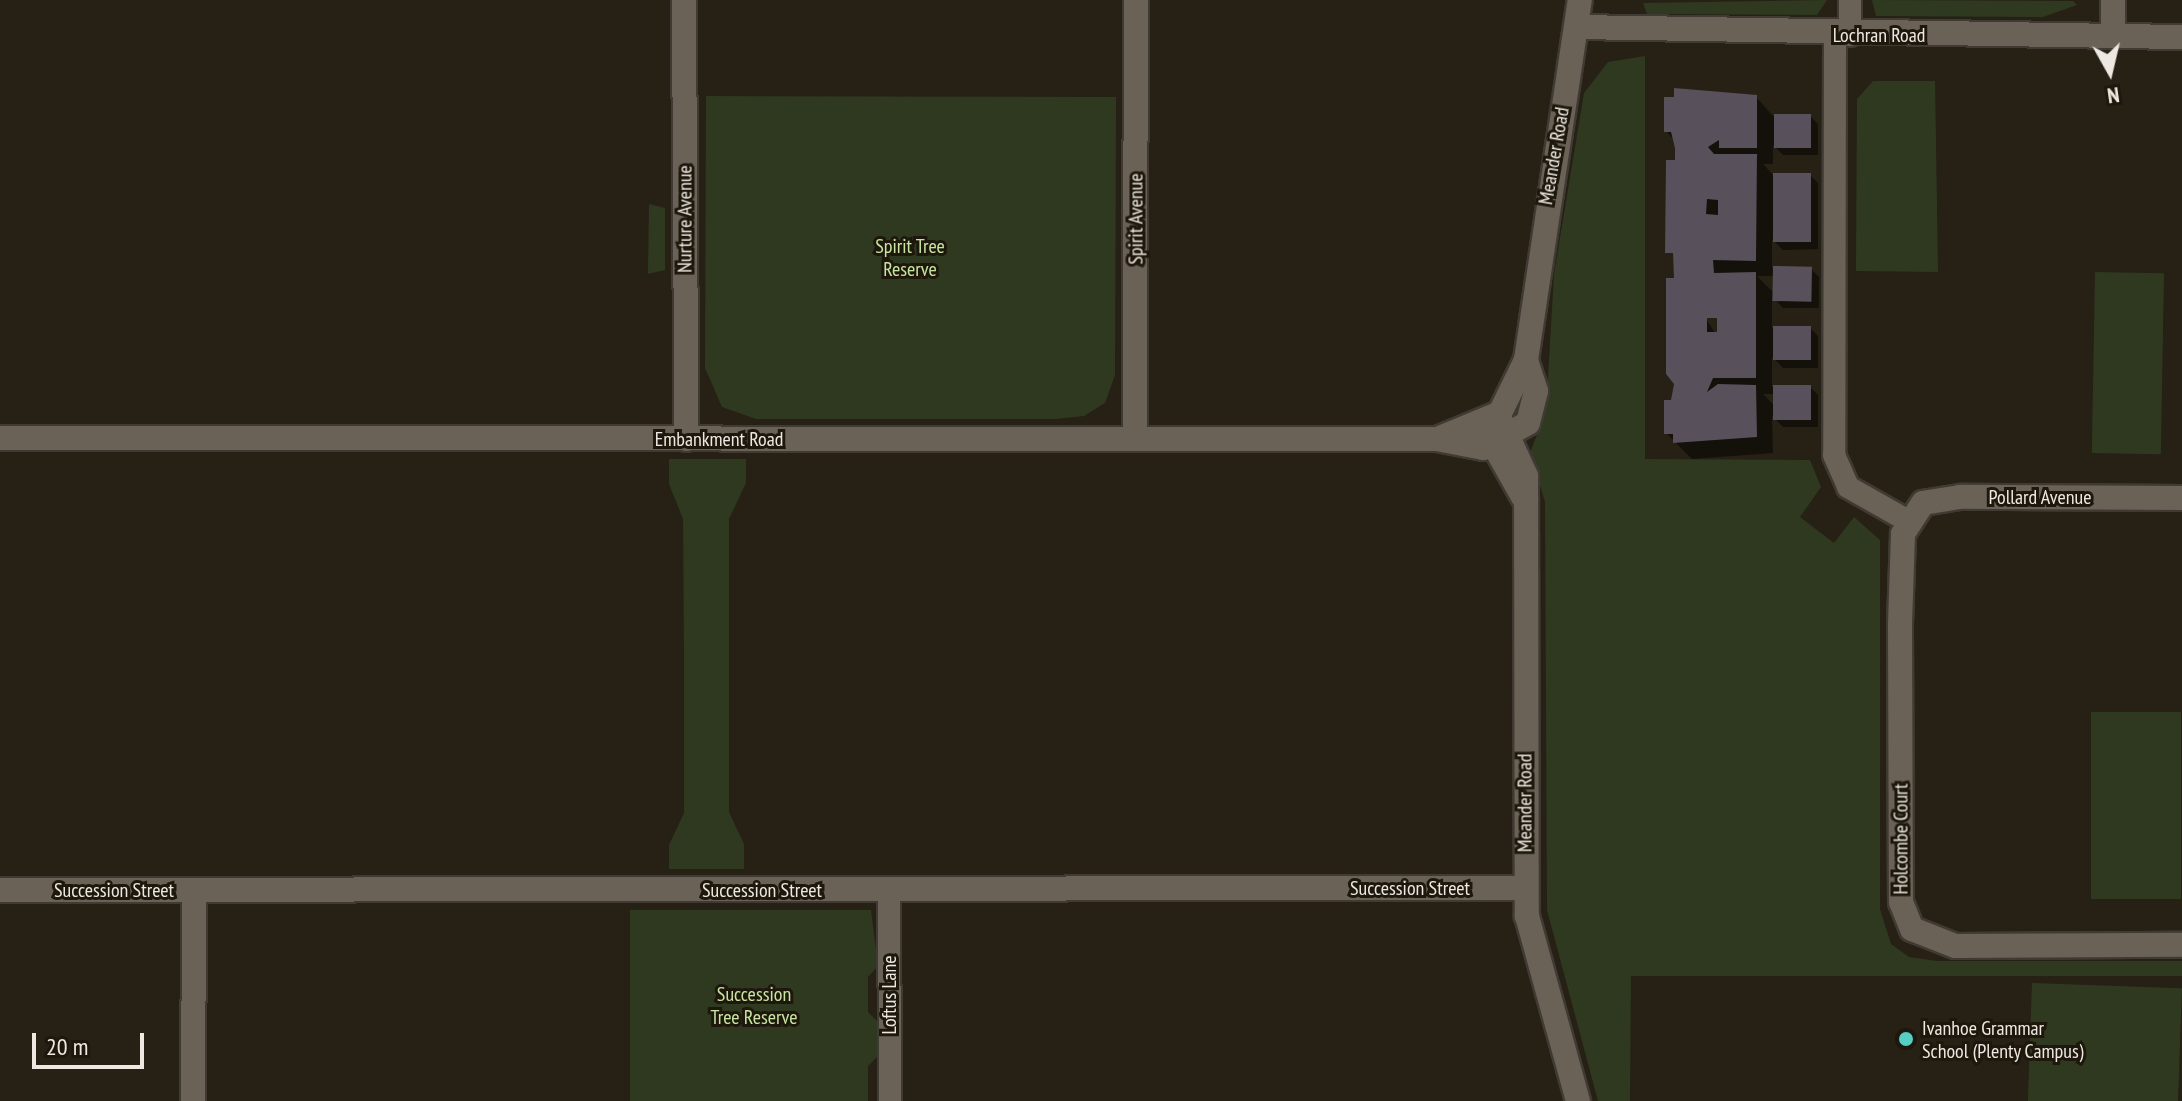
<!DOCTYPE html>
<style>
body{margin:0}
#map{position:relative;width:2182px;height:1101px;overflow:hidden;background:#262015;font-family:"PT Sans Narrow",sans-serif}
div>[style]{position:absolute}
.green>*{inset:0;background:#2f3920;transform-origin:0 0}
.shadow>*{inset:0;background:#0007}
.building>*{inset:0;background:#58505b;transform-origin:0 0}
.roads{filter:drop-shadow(2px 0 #403a34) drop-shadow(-2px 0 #403a34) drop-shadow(0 2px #403a34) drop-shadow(0 -2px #403a34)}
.service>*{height:22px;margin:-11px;padding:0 11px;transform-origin:11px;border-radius:11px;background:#6a6256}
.minor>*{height:24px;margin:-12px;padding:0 12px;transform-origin:12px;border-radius:12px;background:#6a6256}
.dots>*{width:22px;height:22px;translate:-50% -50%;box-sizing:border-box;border:4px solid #1d170c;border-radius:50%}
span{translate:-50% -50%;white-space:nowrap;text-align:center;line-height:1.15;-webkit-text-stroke:6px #1d170c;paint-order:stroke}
.street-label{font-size:20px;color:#ede9e2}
.park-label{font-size:20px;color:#c8e5a2}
.poi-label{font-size:20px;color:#ede9e2}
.left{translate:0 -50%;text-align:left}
.north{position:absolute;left:2070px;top:32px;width:80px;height:80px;-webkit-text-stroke:6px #1d170c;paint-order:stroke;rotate:172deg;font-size:22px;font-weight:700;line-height:32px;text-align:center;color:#ede9e2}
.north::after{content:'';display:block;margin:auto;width:28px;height:36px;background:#ede9e2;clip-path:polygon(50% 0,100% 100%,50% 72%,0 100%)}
.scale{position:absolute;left:32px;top:1033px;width:112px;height:36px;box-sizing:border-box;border:4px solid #ede9e2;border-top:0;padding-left:10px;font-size:24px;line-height:28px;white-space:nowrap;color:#ede9e2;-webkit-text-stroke:6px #1d170c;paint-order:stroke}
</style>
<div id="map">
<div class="green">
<i style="clip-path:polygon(1827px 0,1817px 15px,1647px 14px,1643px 3px)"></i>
<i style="clip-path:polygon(1872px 0,2073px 1px,2077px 5px,2043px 17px,1876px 16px)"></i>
<i style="clip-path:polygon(1645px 56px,1645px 459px,1810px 460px,1821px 487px,1800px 517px,1834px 543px,1854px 517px,1880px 540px,1880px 909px,1891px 944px,1909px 957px,1937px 961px,2182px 961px,2182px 976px,1631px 976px,1630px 1101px,1598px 1101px,1547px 910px,1545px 502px,1530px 453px,1546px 411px,1554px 274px,1584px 93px,1608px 62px)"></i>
<i style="clip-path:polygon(1873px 81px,1935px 81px,1938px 272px,1856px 271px,1857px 99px)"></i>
<i style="clip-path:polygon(706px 96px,1116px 97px,1115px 375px,1105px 403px,1084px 416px,1056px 419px,756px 419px,722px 407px,705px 368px)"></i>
<i style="clip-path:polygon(649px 204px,665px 208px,665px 270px,648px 274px)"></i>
<i style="left:2095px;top:272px;width:69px;height:181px;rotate:1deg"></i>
<i style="clip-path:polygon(669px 459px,746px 459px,746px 483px,729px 519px,729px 812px,744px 844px,744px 869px,669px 869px,669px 845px,684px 813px,684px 664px,683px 519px,669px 484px)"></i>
<i style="left:2091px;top:712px;width:90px;height:187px"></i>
<i style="clip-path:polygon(630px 910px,871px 910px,878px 966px,868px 977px,868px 1012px,877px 1021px,877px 1057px,868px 1066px,868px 1101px,630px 1101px)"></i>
<i style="left:2032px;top:983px;width:150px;height:118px;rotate:2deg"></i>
</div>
<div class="shadow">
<i style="clip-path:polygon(evenodd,1756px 97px,1773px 116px,1810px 116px,1818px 124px,1818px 155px,1783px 155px,1773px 145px,1773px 164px,1763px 164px,1773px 175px,1810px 175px,1818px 183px,1818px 249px,1783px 250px,1772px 239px,1772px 268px,1811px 269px,1819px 277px,1819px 308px,1783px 308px,1772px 297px,1772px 328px,1810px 328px,1818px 336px,1818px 368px,1783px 368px,1772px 357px,1772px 387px,1810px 387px,1818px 395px,1818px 427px,1783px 427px,1772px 416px,1773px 453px,1692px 459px,1666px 433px,1676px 384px,1676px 267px,1667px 225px,1677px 162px,1675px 141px,1666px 131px,1756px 97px,1757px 276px,1775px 276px,1775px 294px,1757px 276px,1756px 97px,1704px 316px,1719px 316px,1719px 339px,1704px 316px,1756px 97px,1763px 394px,1775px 394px,1775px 406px,1763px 394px)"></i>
</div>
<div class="building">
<i style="clip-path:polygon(evenodd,1674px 88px,1757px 95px,1757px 148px,1719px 148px,1719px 140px,1708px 147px,1714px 154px,1757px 154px,1756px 261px,1713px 260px,1714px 273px,1756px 272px,1756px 378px,1713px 378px,1707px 392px,1718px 384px,1756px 385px,1757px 437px,1673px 443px,1673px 434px,1664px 434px,1664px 400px,1671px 400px,1674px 384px,1666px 374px,1666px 278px,1674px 278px,1673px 253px,1665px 253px,1666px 160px,1675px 160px,1675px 148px,1671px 132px,1664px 132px,1664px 97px,1674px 97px,1674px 88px,1707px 199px,1718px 200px,1718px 215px,1706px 214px,1707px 199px,1674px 88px,1707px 318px,1717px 318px,1717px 332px,1707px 332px,1707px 318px)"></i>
<i style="left:1774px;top:114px;width:37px;height:34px"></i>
<i style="left:1773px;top:173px;width:38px;height:69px"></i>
<i style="left:1773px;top:266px;width:39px;height:35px;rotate:1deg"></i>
<i style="left:1773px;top:326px;width:38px;height:34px"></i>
<i style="left:1773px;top:385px;width:38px;height:35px"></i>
</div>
<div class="roads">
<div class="service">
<i style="left:1835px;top:34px;width:421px;rotate:90.1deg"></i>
<i style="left:1834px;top:455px;width:35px;rotate:66deg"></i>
<i style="left:1848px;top:487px;width:69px;rotate:29.5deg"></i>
<i style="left:1850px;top:35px;width:35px;rotate:-90deg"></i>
<i style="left:889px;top:889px;width:212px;rotate:89.7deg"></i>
</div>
<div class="minor">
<i style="left:684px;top:0;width:439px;rotate:89.7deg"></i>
<i style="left:2113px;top:0;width:36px;rotate:90deg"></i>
<i style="left:1576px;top:27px;width:606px;rotate:0.95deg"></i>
<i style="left:1498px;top:415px;width:67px;rotate:65.3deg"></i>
<i style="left:1526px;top:476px;width:440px;rotate:89.9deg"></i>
<i style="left:1527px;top:916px;width:192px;rotate:74.6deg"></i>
<i style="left:1487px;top:433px;width:73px;rotate:60.6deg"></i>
<i style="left:0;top:438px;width:1437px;rotate:0.04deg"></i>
<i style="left:1437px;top:439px;width:47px;rotate:11.1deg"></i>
<i style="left:1483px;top:448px;width:51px;rotate:-29.1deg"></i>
<i style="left:1528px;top:423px;width:33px;rotate:-76deg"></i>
<i style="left:1536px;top:391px;width:33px;rotate:-108deg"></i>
<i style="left:1135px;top:439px;width:439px;rotate:-89.9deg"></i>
<i style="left:1437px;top:439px;width:68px;rotate:-22.4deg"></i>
<i style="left:1500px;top:413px;width:59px;rotate:-63.9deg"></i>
<i style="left:1526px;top:360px;width:364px;rotate:-81.5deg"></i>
<i style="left:2182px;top:498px;width:222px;rotate:-179.7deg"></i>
<i style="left:1960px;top:497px;width:37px;rotate:171deg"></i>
<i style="left:1923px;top:503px;width:37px;rotate:123deg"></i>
<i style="left:1903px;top:534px;width:92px;rotate:91.9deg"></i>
<i style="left:1900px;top:626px;width:276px;rotate:89.8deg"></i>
<i style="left:1901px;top:902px;width:29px;rotate:68deg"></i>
<i style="left:1912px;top:929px;width:46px;rotate:21.6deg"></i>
<i style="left:1955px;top:946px;width:227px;rotate:-0.3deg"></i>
<i style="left:0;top:890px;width:1524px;rotate:-0.08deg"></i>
<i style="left:193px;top:1101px;width:211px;rotate:-89.7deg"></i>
</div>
</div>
<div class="dots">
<i style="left:1906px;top:1039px;background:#56cec3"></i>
</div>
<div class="street-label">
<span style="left:1879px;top:35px">Lochran Road</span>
<span style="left:1554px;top:156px;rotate:-80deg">Meander Road</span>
<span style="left:685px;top:219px;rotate:-90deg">Nurture Avenue</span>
<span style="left:1136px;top:219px;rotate:-90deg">Spirit Avenue</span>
<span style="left:719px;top:439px">Embankment Road</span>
<span style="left:2040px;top:497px">Pollard Avenue</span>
<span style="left:1525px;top:803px;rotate:-90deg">Meander Road</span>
<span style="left:1901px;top:839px;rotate:-90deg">Holcombe Court</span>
<span style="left:1410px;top:888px">Succession Street</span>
<span style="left:114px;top:890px">Succession Street</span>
<span style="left:762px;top:890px">Succession Street</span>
<span style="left:889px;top:995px;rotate:-90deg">Loftus Lane</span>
</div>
<div class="park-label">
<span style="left:910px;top:258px">Spirit Tree<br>Reserve</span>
<span style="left:754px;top:1006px">Succession<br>Tree Reserve</span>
</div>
<div class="poi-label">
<span class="left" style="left:1922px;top:1040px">Ivanhoe Grammar<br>School (Plenty Campus)</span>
</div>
<div class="north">N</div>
<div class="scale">20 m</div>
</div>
